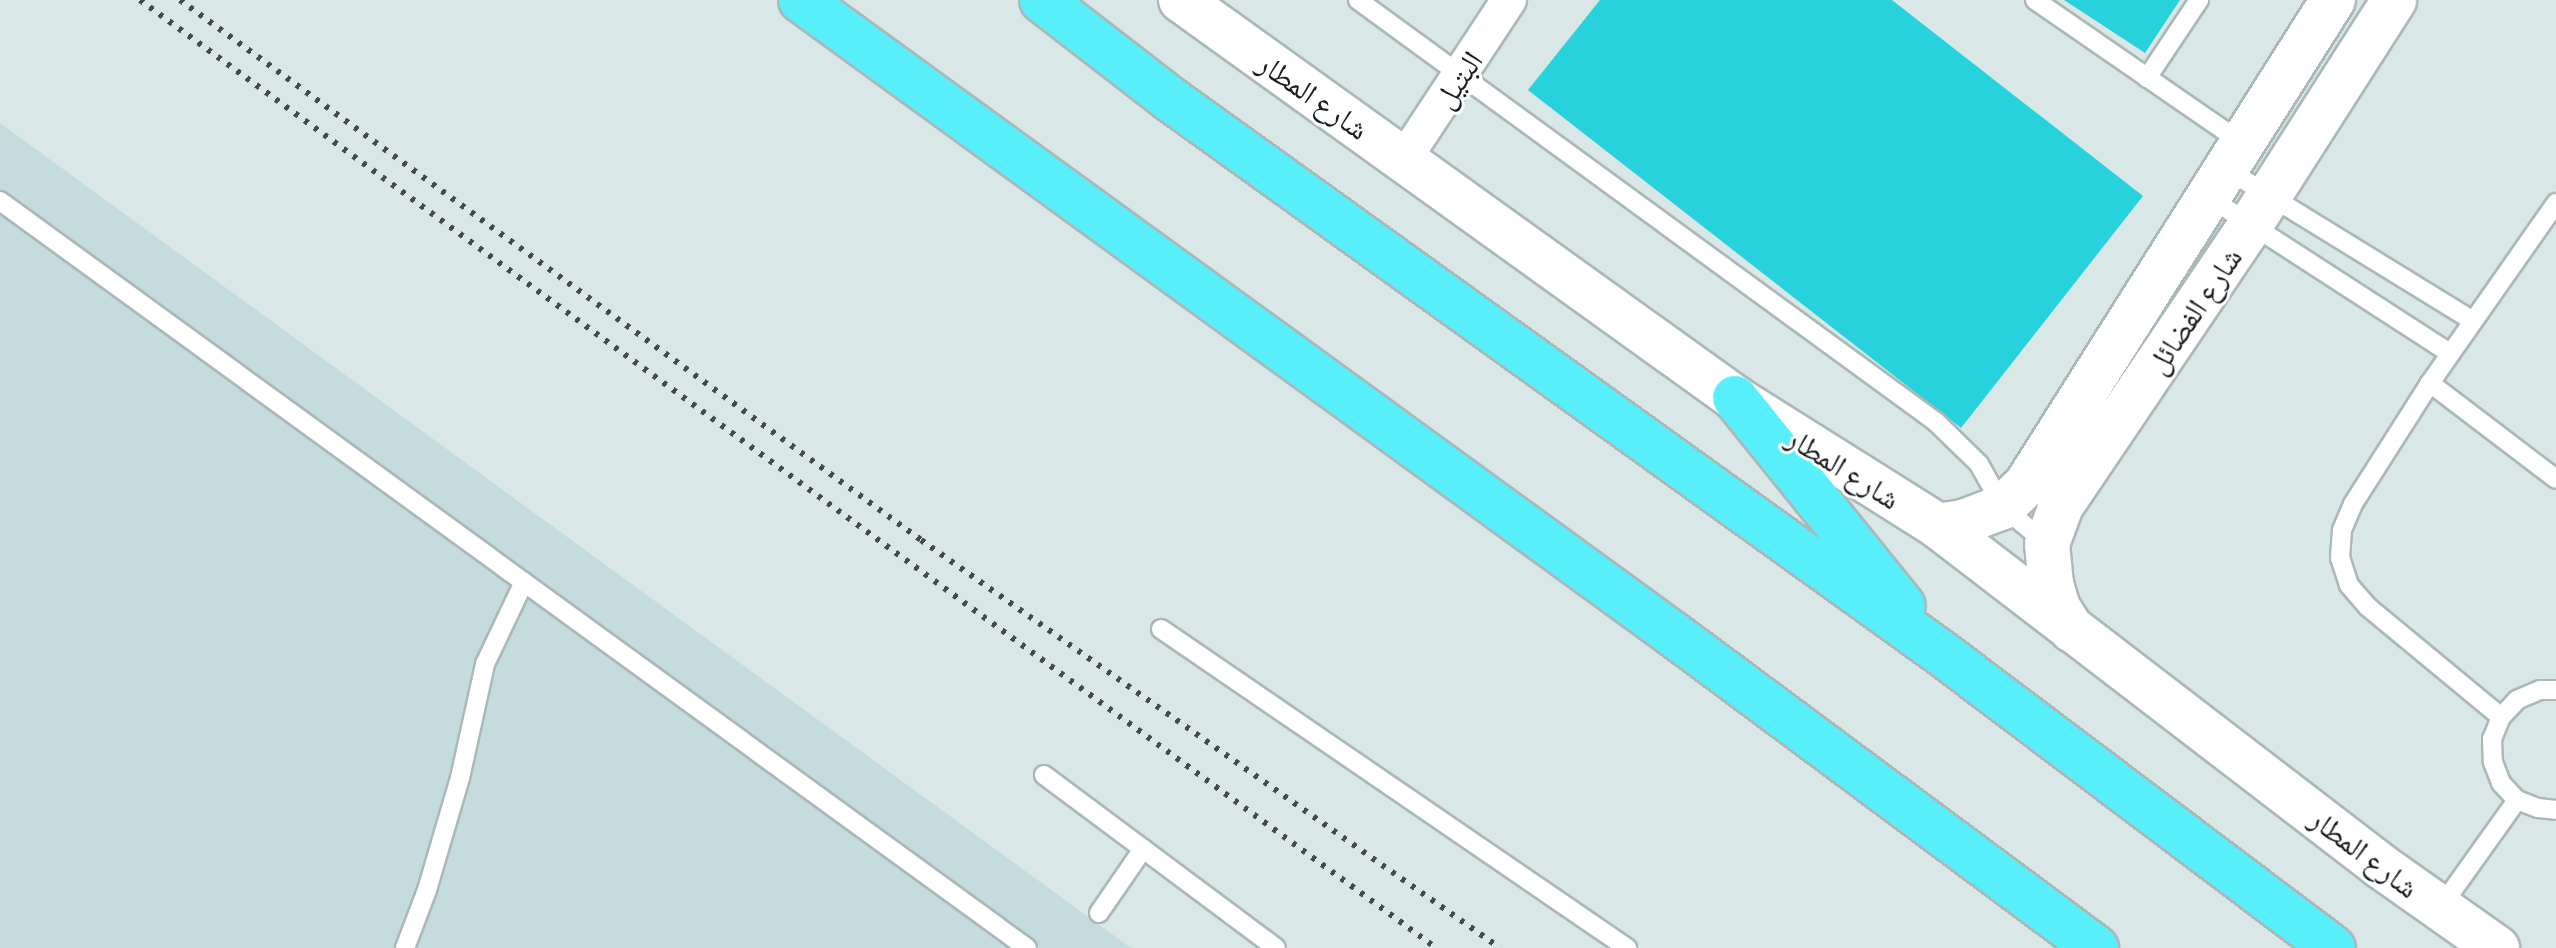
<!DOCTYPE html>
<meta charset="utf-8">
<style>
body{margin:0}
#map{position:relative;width:2556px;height:948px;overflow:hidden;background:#d9e7e7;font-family:Commissioner,"Noto Naskh Arabic",sans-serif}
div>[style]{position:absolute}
.built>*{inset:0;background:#c4dcdd}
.building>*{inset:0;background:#27d2dc}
.roads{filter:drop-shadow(2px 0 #abb8b9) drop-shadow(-2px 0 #abb8b9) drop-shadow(0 2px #abb8b9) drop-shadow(0 -2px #abb8b9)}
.lane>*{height:18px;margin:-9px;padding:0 9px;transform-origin:9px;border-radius:9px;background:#fff}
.street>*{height:34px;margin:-17px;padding:0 17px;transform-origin:17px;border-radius:17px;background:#fff}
.secondary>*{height:44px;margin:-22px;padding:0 22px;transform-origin:22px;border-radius:22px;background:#fff}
.highway>*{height:44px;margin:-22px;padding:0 22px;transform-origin:22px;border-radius:22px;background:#58effa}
.rail>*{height:6px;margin-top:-3px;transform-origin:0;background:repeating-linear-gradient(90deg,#444b4b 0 4px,transparent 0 12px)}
span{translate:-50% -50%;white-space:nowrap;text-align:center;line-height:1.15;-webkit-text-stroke:6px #fff;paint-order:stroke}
.street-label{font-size:30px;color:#171c1d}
</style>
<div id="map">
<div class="built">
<i style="clip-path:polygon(0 123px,644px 593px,1131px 948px,0 948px)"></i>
</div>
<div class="building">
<i style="clip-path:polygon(1600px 0,1892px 0,2143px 196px,1961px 428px,1528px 90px)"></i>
<i style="clip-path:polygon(2064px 0,2180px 0,2145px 53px)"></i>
</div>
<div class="roads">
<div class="lane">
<i style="left:1358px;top:0;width:716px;rotate:36.13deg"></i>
<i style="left:1936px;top:422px;width:60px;rotate:44.3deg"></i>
<i style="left:1979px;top:464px;width:49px;rotate:60.8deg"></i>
<i style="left:2003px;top:507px;width:56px;rotate:39.9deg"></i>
<i style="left:2035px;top:0;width:252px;rotate:34.6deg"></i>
<i style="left:2147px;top:78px;width:94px;rotate:-56.3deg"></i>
<i style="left:2226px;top:169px;width:290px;rotate:31.6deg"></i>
<i style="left:2210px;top:198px;width:286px;rotate:32.9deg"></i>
<i style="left:0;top:201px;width:1270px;rotate:36.03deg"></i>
<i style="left:2430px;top:383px;width:158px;rotate:37.3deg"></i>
<i style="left:1161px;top:629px;width:565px;rotate:34.39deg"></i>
<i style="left:2556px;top:690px;width:16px;rotate:180deg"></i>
<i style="left:2540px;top:690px;width:25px;rotate:157deg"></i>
<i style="left:2517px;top:700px;width:23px;rotate:133deg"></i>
<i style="left:2501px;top:717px;width:24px;rotate:112deg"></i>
<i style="left:2492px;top:739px;width:23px;rotate:88deg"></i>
<i style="left:2493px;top:762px;width:22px;rotate:69deg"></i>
<i style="left:2501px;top:783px;width:23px;rotate:47deg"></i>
<i style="left:2517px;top:800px;width:22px;rotate:21deg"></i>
<i style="left:2538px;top:808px;width:18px;rotate:6deg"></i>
<i style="left:2501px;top:717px;width:173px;rotate:-140.4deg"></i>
<i style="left:2368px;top:607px;width:29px;rotate:-131deg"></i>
<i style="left:2349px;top:585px;width:28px;rotate:-108deg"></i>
<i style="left:2340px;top:558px;width:28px;rotate:-86deg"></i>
<i style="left:2342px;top:530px;width:28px;rotate:-67deg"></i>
<i style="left:2353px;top:504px;width:143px;rotate:-57.5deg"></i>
<i style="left:2430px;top:383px;width:220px;rotate:-55deg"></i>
<i style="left:1044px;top:775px;width:289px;rotate:36.7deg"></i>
<i style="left:2440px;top:908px;width:133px;rotate:-54.5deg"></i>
<i style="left:1099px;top:913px;width:78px;rotate:-55.5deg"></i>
<i style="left:405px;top:948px;width:62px;rotate:-69.2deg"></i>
<i style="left:427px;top:890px;width:117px;rotate:-73.6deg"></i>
<i style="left:460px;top:778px;width:117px;rotate:-77.6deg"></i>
<i style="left:485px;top:664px;width:91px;rotate:-64.6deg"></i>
</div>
<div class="street">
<i style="left:1404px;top:159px;width:191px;rotate:-56.6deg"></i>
</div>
<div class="secondary">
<i style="left:1181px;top:0;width:682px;rotate:35.69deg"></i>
<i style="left:1735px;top:398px;width:240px;rotate:32.2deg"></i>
<i style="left:1938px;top:526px;width:560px;rotate:37.52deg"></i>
<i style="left:2382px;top:867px;width:141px;rotate:35.2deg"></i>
<i style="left:1938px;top:526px;width:25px;rotate:-9deg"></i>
<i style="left:1963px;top:522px;width:43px;rotate:-20.6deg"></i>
<i style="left:2003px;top:507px;width:32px;rotate:-44deg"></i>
<i style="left:2026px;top:485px;width:574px;rotate:-57.67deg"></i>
<i style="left:2072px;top:630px;width:26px;rotate:-122deg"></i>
<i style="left:2058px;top:608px;width:25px;rotate:-106deg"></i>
<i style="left:2051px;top:584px;width:40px;rotate:-95.7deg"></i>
<i style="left:2047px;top:544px;width:40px;rotate:-69.8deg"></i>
<i style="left:2061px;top:506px;width:340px;rotate:-56deg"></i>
<i style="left:2251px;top:224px;width:266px;rotate:-57.4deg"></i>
</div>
<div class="highway">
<i style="left:801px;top:0;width:1078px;rotate:36.02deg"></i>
<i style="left:1673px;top:634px;width:527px;rotate:36.59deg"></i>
<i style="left:1042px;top:0;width:162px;rotate:37.7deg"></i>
<i style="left:1170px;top:99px;width:948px;rotate:35.69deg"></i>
<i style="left:1940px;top:652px;width:492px;rotate:37deg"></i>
<i style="left:1735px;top:398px;width:267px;rotate:51.1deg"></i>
</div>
</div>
<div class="rail">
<i style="left:140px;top:0;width:1606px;rotate:36.18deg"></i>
<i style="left:180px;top:0;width:917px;rotate:36.08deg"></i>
<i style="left:921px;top:540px;width:708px;rotate:35.17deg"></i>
</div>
<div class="street-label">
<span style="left:1457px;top:79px;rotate:-56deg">البتيل</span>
<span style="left:1314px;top:95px;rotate:35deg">شارع المطار</span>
<span style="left:2193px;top:310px;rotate:-56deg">شارع الفضائل</span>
<span style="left:1844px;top:467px;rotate:32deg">شارع المطار</span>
<span style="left:2365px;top:852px;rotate:37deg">شارع المطار</span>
</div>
</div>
